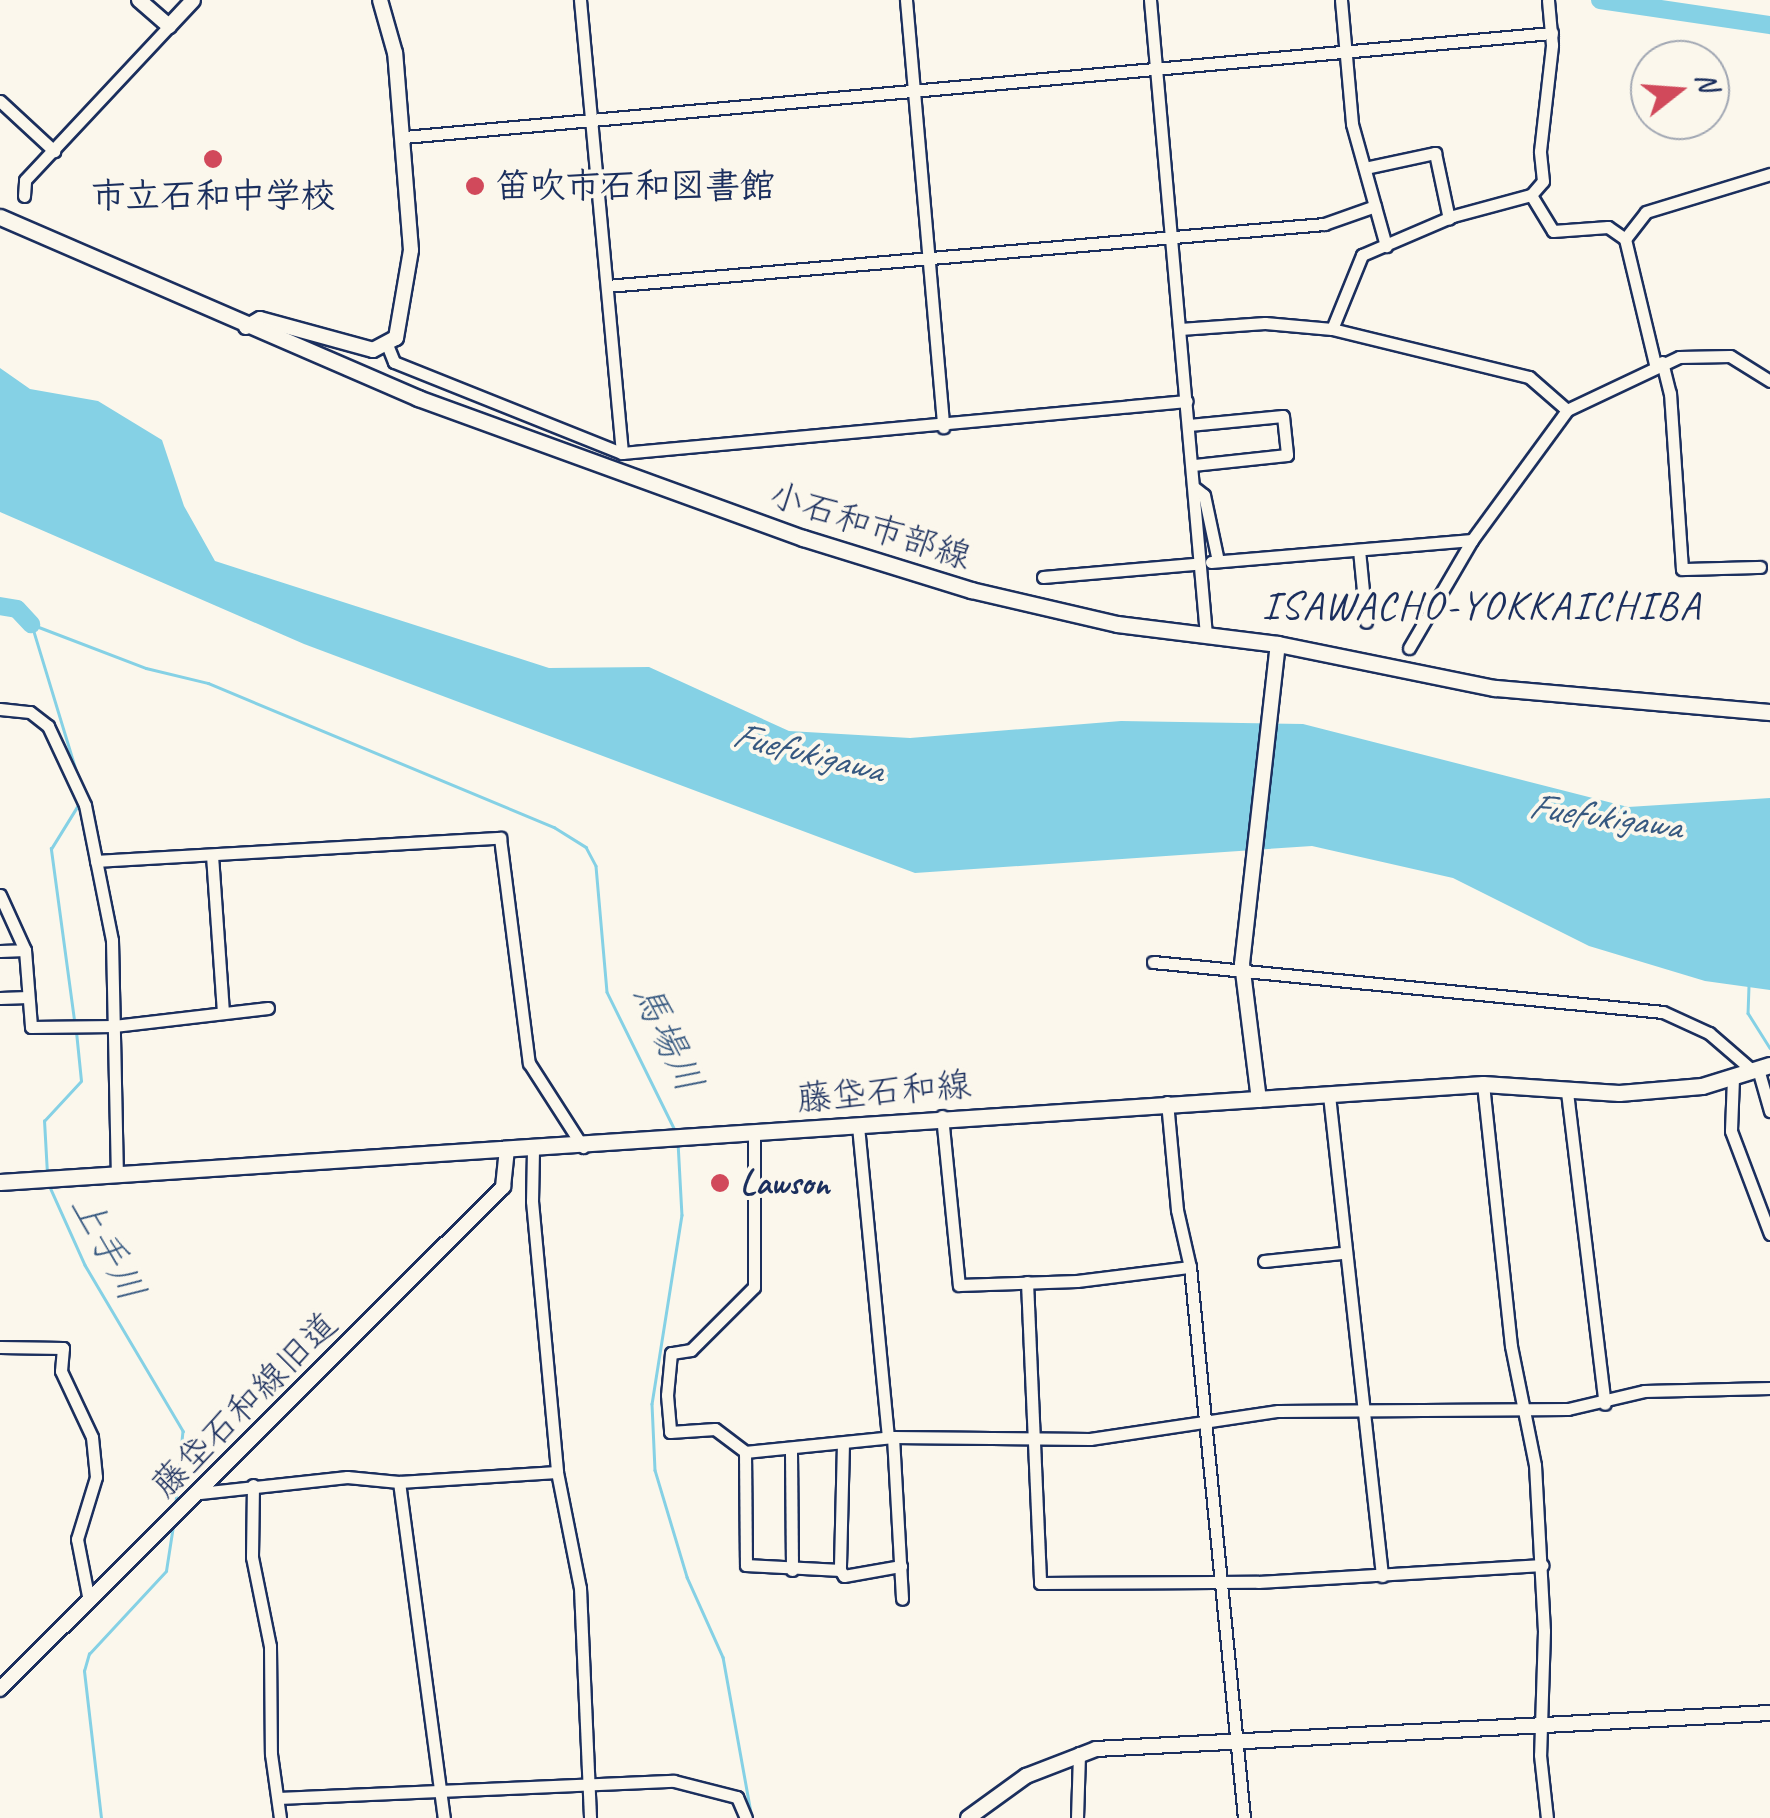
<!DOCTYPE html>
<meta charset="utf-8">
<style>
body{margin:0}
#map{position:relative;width:1770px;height:1818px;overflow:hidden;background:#fbf7ec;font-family:Caveat,"Klee One",sans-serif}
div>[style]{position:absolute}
.water>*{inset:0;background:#85d1e5}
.stream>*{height:2.5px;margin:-1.25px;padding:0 1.25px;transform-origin:1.25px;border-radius:1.25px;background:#85d1e5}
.river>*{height:18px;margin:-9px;padding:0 9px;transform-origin:9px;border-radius:9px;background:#85d1e5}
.roads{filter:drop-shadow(2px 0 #1b2f5e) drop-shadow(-2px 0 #1b2f5e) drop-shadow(0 2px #1b2f5e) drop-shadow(0 -2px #1b2f5e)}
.minor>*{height:11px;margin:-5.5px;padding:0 5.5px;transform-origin:5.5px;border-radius:5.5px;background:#fbf7ec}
.tertiary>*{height:14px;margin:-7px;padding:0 7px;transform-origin:7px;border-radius:7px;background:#fbf7ec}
.secondary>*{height:15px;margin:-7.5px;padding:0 7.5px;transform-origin:7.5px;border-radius:7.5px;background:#fbf7ec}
.dots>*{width:28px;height:28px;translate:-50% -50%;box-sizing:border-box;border:5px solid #fbf7ec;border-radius:50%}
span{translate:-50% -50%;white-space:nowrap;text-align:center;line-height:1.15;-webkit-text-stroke:8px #fbf7ec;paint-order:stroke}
.poi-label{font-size:35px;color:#1b2f5e;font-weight:700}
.left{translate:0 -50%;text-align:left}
.street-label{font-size:35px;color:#1b2f5e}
.water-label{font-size:38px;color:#365880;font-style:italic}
.quarter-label{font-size:40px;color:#1b2f5e;letter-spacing:2.5px}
.north{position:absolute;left:1630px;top:40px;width:100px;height:100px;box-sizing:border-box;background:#fbf7ec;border:2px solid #a1a7b3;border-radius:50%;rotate:73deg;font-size:28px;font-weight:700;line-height:40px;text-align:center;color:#1b2f5e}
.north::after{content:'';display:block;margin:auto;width:35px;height:45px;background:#d1495b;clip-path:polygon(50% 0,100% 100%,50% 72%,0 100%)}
</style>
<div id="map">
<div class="water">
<i style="clip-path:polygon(0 368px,30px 389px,98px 401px,162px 440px,184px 506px,215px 561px,549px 668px,649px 667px,789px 731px,910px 738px,1121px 721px,1303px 724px,1628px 807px,1770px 798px,1770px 990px,1705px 981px,1589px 946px,1453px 878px,1312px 846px,915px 873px,304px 644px,0 512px)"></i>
</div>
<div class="stream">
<i style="left:31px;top:624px;width:123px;rotate:20.9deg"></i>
<i style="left:146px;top:668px;width:64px;rotate:13.6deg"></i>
<i style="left:208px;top:683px;width:375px;rotate:22.6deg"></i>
<i style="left:554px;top:827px;width:38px;rotate:32deg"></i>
<i style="left:586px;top:847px;width:21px;rotate:62deg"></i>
<i style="left:596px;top:866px;width:126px;rotate:85deg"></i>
<i style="left:607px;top:992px;width:154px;rotate:63.8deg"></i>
<i style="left:32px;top:625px;width:162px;rotate:73.1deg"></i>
<i style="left:1749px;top:986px;width:27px;rotate:92deg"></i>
<i style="left:1748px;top:1013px;width:41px;rotate:57.8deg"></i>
<i style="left:74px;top:1020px;width:173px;rotate:-97.7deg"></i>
<i style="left:51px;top:849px;width:55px;rotate:-58.3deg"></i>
<i style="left:678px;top:1142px;width:73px;rotate:86.9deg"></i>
<i style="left:682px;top:1215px;width:191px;rotate:99deg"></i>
<i style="left:652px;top:1404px;width:66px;rotate:87.4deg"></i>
<i style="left:655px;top:1470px;width:112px;rotate:73.3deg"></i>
<i style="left:687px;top:1577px;width:88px;rotate:65.8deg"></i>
<i style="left:723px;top:1657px;width:164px;rotate:79.8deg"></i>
<i style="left:47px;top:1174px;width:53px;rotate:-93.2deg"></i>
<i style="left:44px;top:1121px;width:54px;rotate:-47.2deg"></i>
<i style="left:81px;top:1081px;width:49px;rotate:-95.8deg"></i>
<i style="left:50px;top:1187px;width:85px;rotate:65.8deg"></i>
<i style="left:85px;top:1265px;width:193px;rotate:59.4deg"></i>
<i style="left:183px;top:1431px;width:72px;rotate:95.6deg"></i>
<i style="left:101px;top:1818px;width:148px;rotate:-96.6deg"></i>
<i style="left:84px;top:1671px;width:18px;rotate:-74deg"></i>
<i style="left:89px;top:1654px;width:113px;rotate:-47.1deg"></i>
<i style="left:166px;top:1571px;width:46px;rotate:-81.2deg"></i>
</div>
<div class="river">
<i style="left:1600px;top:0;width:172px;rotate:8.4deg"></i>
<i style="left:0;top:606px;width:17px;rotate:10deg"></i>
<i style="left:17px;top:609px;width:21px;rotate:47deg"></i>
</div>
<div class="roads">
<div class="minor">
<i style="left:580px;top:0;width:455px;rotate:84.7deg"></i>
<i style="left:906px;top:0;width:429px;rotate:85deg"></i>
<i style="left:1150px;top:0;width:637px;rotate:84.96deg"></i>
<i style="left:1341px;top:0;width:124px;rotate:84.9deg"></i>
<i style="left:1352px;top:124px;width:127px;rotate:74.4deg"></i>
<i style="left:0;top:101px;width:74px;rotate:42.8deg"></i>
<i style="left:404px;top:137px;width:1153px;rotate:-5.18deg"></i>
<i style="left:1365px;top:168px;width:72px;rotate:-12.1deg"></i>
<i style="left:1435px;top:153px;width:67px;rotate:78deg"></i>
<i style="left:1531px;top:195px;width:42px;rotate:58.6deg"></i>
<i style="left:1553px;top:231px;width:55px;rotate:-4.2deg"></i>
<i style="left:1608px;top:227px;width:21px;rotate:35deg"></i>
<i style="left:1625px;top:239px;width:129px;rotate:76.5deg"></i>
<i style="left:24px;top:196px;width:16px;rotate:-86deg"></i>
<i style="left:25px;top:180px;width:211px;rotate:-46.9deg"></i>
<i style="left:1625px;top:239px;width:34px;rotate:-52deg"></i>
<i style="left:1646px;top:212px;width:130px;rotate:-17deg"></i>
<i style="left:607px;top:286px;width:720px;rotate:-4.94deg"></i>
<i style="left:1324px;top:224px;width:54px;rotate:-19.4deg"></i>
<i style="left:1180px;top:329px;width:85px;rotate:-4deg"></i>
<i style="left:1265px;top:323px;width:67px;rotate:5.1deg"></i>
<i style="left:1332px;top:329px;width:203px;rotate:13.7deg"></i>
<i style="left:1529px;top:377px;width:50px;rotate:41deg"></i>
<i style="left:1332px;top:329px;width:80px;rotate:-67.9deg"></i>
<i style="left:1362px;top:255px;width:99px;rotate:-23.2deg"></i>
<i style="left:1453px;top:216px;width:81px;rotate:-15.1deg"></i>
<i style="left:1531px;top:195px;width:18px;rotate:-49deg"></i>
<i style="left:1543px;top:181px;width:30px;rotate:-96deg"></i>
<i style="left:1540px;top:151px;width:107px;rotate:-83.5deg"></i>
<i style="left:1552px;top:45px;width:45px;rotate:-95.1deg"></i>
<i style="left:388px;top:347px;width:16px;rotate:68deg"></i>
<i style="left:394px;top:362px;width:245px;rotate:21.8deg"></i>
<i style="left:622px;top:453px;width:567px;rotate:-5.26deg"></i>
<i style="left:1662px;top:362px;width:32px;rotate:76deg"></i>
<i style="left:1670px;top:393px;width:176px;rotate:86.1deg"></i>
<i style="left:1682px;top:569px;width:78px;rotate:-1.5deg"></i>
<i style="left:1189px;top:425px;width:94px;rotate:-5.5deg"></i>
<i style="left:1283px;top:416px;width:39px;rotate:84deg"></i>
<i style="left:1287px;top:455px;width:95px;rotate:173.9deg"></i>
<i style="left:1195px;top:488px;width:11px;rotate:38deg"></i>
<i style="left:1204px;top:495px;width:67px;rotate:78deg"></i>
<i style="left:1359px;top:550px;width:72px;rotate:84.4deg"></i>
<i style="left:1211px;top:562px;width:262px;rotate:-4.8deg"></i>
<i style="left:1043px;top:577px;width:154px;rotate:-4.9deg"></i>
<i style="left:1409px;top:648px;width:125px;rotate:-59.7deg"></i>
<i style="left:1472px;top:540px;width:161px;rotate:-53.8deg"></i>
<i style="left:1567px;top:410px;width:124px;rotate:-25.3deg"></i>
<i style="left:1679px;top:357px;width:51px;rotate:-1.1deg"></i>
<i style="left:1730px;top:356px;width:47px;rotate:32deg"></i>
<i style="left:0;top:709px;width:30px;rotate:6deg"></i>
<i style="left:30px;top:712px;width:23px;rotate:38deg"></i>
<i style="left:48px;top:726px;width:87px;rotate:64.9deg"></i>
<i style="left:85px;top:805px;width:138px;rotate:78.7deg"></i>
<i style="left:112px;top:940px;width:235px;rotate:88.8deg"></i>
<i style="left:212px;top:855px;width:158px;rotate:86deg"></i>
<i style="left:96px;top:861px;width:405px;rotate:-3.3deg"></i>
<i style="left:500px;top:838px;width:227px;rotate:82.7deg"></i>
<i style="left:529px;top:1063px;width:100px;rotate:57.3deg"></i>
<i style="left:0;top:895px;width:60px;rotate:65.6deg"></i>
<i style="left:25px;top:950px;width:77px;rotate:85.5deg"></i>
<i style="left:31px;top:1027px;width:83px;rotate:-0.7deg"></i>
<i style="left:114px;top:1026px;width:155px;rotate:-6.7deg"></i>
<i style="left:0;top:951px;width:25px;rotate:-2deg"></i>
<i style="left:1153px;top:962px;width:512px;rotate:5.6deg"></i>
<i style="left:1663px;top:1012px;width:51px;rotate:24.5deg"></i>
<i style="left:1709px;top:1033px;width:58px;rotate:40.8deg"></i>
<i style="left:0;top:998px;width:28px;rotate:-2deg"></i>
<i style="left:1758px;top:1069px;width:44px;rotate:74.1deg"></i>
<i style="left:1733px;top:1078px;width:53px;rotate:92.2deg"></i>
<i style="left:1731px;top:1131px;width:110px;rotate:69.3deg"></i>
<i style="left:1483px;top:1084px;width:263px;rotate:83.9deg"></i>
<i style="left:1511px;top:1346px;width:121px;rotate:78.6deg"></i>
<i style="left:1535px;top:1465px;width:166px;rotate:86.9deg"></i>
<i style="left:1544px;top:1631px;width:124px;rotate:91.8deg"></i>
<i style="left:1540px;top:1755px;width:63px;rotate:83.7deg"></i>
<i style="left:1567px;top:1092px;width:314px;rotate:83.1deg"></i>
<i style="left:1329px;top:1095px;width:484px;rotate:83.7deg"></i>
<i style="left:1167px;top:1102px;width:108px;rotate:84.7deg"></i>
<i style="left:1177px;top:1210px;width:58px;rotate:77.2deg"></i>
<i style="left:1190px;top:1267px;width:554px;rotate:84.4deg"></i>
<i style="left:942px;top:1116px;width:170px;rotate:84.3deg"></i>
<i style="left:959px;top:1285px;width:118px;rotate:-1.9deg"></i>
<i style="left:1077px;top:1281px;width:114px;rotate:-7.1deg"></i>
<i style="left:858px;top:1126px;width:312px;rotate:84.5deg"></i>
<i style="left:754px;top:1134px;width:153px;rotate:90deg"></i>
<i style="left:754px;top:1287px;width:89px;rotate:135deg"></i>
<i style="left:691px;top:1350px;width:20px;rotate:171deg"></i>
<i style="left:671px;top:1353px;width:42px;rotate:95.4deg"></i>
<i style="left:667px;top:1395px;width:37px;rotate:85deg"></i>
<i style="left:670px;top:1432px;width:45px;rotate:-3.8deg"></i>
<i style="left:715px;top:1429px;width:38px;rotate:37deg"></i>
<i style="left:745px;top:1452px;width:149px;rotate:-5.8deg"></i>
<i style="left:893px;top:1437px;width:197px;rotate:0.6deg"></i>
<i style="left:1090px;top:1439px;width:190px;rotate:-8.5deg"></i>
<i style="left:1278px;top:1411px;width:290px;rotate:-0.4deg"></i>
<i style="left:1568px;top:1409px;width:78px;rotate:-13.3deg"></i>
<i style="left:1644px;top:1391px;width:126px;rotate:-1.4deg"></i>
<i style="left:533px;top:1150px;width:51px;rotate:91.1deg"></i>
<i style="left:532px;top:1201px;width:272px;rotate:84.7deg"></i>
<i style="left:557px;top:1472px;width:118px;rotate:78.8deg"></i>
<i style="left:580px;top:1588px;width:230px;rotate:87.5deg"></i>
<i style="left:1264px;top:1261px;width:78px;rotate:-5.9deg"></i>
<i style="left:1027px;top:1282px;width:301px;rotate:87.5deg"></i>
<i style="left:1040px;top:1583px;width:218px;rotate:-0.3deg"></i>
<i style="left:1258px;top:1582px;width:285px;rotate:-3.4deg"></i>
<i style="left:0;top:1347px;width:63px;rotate:0.9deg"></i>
<i style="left:63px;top:1348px;width:23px;rotate:95deg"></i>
<i style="left:61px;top:1371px;width:73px;rotate:64.8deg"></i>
<i style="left:92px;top:1437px;width:40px;rotate:84.3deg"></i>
<i style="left:96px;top:1477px;width:65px;rotate:107deg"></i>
<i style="left:77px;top:1539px;width:63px;rotate:79deg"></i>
<i style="left:893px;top:1437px;width:162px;rotate:86.8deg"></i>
<i style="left:843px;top:1443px;width:127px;rotate:91.4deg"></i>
<i style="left:840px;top:1570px;width:7px;rotate:56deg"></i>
<i style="left:844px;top:1576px;width:58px;rotate:-10deg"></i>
<i style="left:745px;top:1452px;width:113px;rotate:89.5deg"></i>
<i style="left:746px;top:1565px;width:94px;rotate:3deg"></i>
<i style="left:791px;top:1452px;width:118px;rotate:89.5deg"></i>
<i style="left:399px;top:1482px;width:339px;rotate:82.4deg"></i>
<i style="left:253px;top:1485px;width:72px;rotate:90.8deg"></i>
<i style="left:252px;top:1557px;width:91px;rotate:78.6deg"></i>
<i style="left:270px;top:1646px;width:108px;rotate:89.5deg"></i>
<i style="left:271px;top:1754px;width:65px;rotate:82deg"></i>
<i style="left:200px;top:1493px;width:148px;rotate:-6.2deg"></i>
<i style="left:347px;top:1477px;width:52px;rotate:5.5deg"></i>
<i style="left:399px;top:1482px;width:158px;rotate:-3.6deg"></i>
<i style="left:278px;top:1798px;width:396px;rotate:-2.5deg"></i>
<i style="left:674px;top:1781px;width:65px;rotate:14.3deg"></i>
<i style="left:737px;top:1797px;width:23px;rotate:67deg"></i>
<i style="left:1077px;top:1818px;width:65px;rotate:-88.2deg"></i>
</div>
<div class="tertiary">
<i style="left:139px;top:0;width:40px;rotate:41deg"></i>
<i style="left:169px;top:26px;width:35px;rotate:-47deg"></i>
<i style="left:246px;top:327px;width:16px;rotate:-30deg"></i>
<i style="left:260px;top:319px;width:117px;rotate:15.3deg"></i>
<i style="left:373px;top:350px;width:26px;rotate:-28deg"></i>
<i style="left:396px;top:338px;width:89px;rotate:-80.3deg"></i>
<i style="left:411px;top:250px;width:198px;rotate:-94.6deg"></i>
<i style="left:395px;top:53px;width:55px;rotate:-105.8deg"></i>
<i style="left:1259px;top:1100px;width:137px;rotate:-97.1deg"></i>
<i style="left:1242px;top:964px;width:322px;rotate:-83.6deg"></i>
<i style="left:0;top:1689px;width:711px;rotate:-44.94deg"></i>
<i style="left:503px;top:1187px;width:36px;rotate:-84deg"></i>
<i style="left:968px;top:1818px;width:72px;rotate:-35.9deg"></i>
<i style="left:1026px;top:1776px;width:75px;rotate:-21.1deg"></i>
<i style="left:1096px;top:1749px;width:675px;rotate:-3.06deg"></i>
</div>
<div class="secondary">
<i style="left:0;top:217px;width:456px;rotate:23.4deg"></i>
<i style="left:418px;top:398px;width:410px;rotate:20deg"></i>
<i style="left:803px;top:538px;width:176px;rotate:17.2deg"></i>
<i style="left:971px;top:590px;width:150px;rotate:13.1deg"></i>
<i style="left:1117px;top:624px;width:162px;rotate:7.1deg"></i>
<i style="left:1278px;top:644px;width:221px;rotate:11.5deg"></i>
<i style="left:1495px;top:688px;width:276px;rotate:5deg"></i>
<i style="left:0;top:1182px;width:1486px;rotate:-3.78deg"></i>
<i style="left:1483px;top:1084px;width:136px;rotate:3.8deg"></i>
<i style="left:1619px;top:1093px;width:83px;rotate:-4.8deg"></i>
<i style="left:1702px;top:1086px;width:71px;rotate:-17.2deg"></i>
</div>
</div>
<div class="dots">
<i style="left:213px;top:159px;background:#d1495b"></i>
<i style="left:475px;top:186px;background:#d1495b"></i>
<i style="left:720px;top:1183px;background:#d1495b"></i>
</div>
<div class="poi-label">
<span class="left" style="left:495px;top:186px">笛吹市石和図書館</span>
<span style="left:213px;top:196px">市立石和中学校</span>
<span class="left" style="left:740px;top:1183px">Lawson</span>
</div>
<div class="street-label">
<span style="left:870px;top:526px;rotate:18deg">小石和市部線</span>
<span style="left:884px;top:1092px;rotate:-5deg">藤垈石和線</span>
<span style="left:245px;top:1405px;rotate:-45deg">藤垈石和線旧道</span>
</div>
<div class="water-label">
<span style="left:808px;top:752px;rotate:14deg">Fuefukigawa</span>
<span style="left:1605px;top:816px;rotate:8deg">Fuefukigawa</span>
<span style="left:668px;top:1038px;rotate:65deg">馬場川</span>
<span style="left:108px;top:1248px;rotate:62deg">上手川</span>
</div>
<div class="quarter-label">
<span style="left:1482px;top:605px">ISAWACHO-YOKKAICHIBA</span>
</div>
<div class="north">N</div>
</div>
